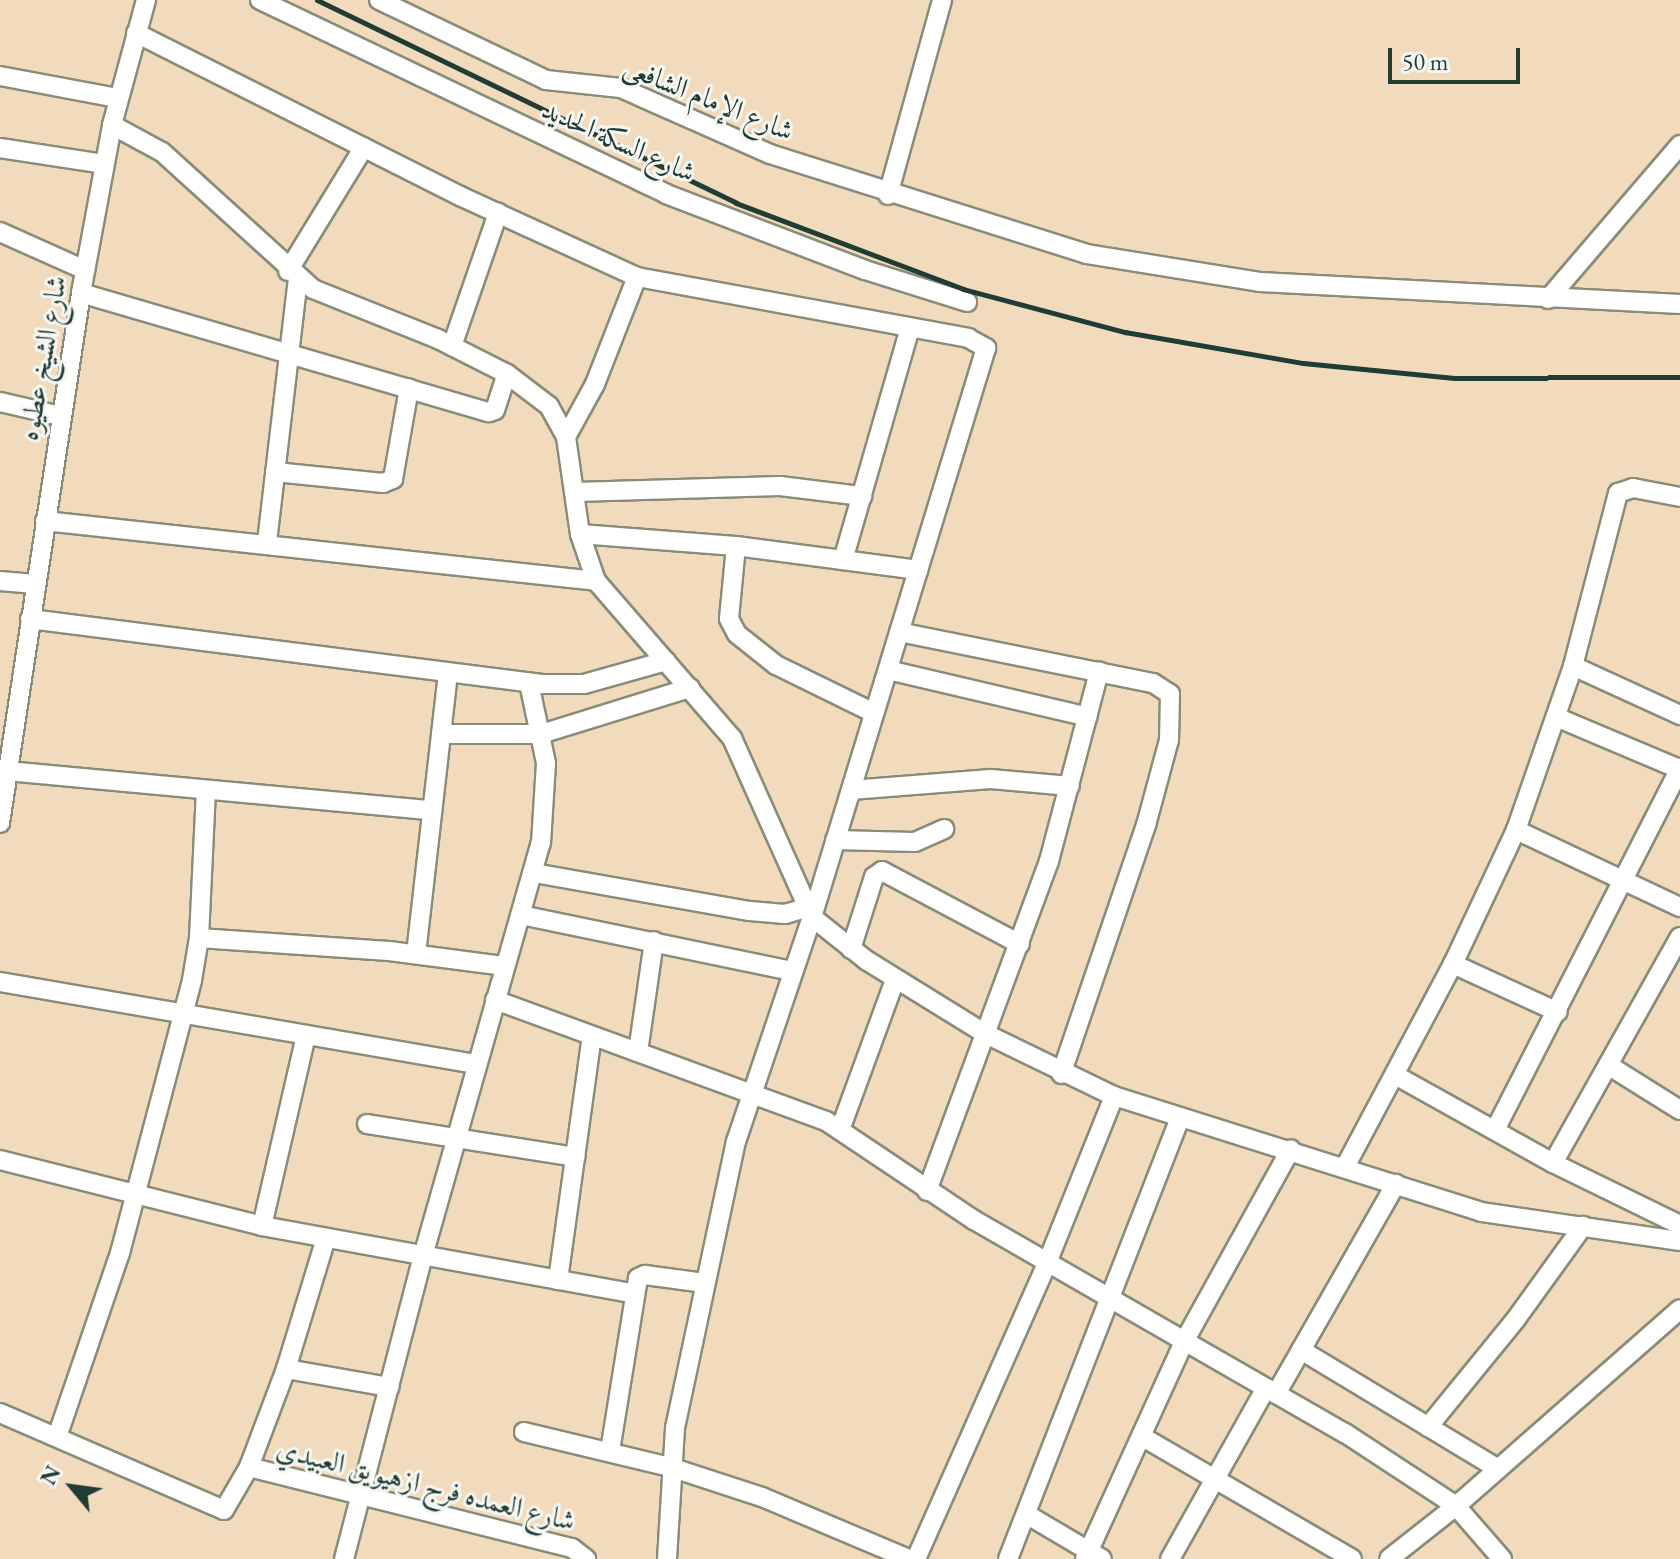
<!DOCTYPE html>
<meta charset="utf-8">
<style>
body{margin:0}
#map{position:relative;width:1680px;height:1559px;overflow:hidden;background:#f2dbbc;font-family:"EB Garamond",Amiri,serif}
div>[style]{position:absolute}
.roads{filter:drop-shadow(2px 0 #888c78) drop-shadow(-2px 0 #888c78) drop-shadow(0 2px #888c78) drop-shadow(0 -2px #888c78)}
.street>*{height:18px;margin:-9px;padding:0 9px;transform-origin:9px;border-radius:9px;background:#fff}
.rail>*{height:5px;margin:-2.5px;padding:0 2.5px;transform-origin:2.5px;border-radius:2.5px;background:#1f3d34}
span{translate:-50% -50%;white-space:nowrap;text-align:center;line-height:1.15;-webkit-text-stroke:6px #f6f6f2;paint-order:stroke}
.street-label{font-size:28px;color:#1f3d34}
.north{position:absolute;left:32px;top:1447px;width:80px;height:80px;-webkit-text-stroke:6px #f6f6f2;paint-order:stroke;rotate:299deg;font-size:22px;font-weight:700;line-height:32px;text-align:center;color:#1f3d34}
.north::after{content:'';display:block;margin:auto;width:28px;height:36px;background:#1f3d34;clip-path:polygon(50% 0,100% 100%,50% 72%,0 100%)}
.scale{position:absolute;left:1388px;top:48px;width:132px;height:36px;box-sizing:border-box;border:4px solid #1f3d34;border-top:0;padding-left:10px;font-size:24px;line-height:28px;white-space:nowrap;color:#1f3d34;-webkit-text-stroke:6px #f6f6f2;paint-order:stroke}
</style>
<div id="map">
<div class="roads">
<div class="street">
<i style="left:260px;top:0;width:450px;rotate:25.5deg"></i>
<i style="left:666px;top:194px;width:213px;rotate:20.9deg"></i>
<i style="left:865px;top:270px;width:107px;rotate:17.4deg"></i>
<i style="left:379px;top:0;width:185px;rotate:25.6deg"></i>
<i style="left:546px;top:80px;width:75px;rotate:6.1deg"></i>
<i style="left:621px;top:88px;width:163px;rotate:23.9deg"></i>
<i style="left:770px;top:154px;width:332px;rotate:17.5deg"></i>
<i style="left:1087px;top:254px;width:175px;rotate:9.2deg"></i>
<i style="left:1260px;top:282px;width:421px;rotate:3deg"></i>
<i style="left:136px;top:33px;width:363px;rotate:26.7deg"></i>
<i style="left:460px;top:196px;width:195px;rotate:24.6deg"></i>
<i style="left:637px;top:277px;width:337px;rotate:10.4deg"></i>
<i style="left:968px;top:338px;width:21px;rotate:29deg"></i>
<i style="left:986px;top:348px;width:595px;rotate:107deg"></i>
<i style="left:812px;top:917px;width:237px;rotate:108.7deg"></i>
<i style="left:736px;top:1141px;width:293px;rotate:102deg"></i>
<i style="left:675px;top:1428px;width:131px;rotate:93.5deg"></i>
<i style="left:0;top:76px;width:120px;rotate:10.6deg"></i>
<i style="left:112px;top:125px;width:57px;rotate:28.4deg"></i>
<i style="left:162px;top:152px;width:204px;rotate:42.2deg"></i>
<i style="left:313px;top:289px;width:135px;rotate:21.8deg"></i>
<i style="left:438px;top:339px;width:77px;rotate:26.9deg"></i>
<i style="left:507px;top:374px;width:53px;rotate:37.3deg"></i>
<i style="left:549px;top:406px;width:35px;rotate:61deg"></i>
<i style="left:566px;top:437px;width:98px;rotate:81.8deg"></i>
<i style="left:580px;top:534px;width:50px;rotate:71.2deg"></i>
<i style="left:596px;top:581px;width:208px;rotate:49.1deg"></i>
<i style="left:732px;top:738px;width:196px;rotate:65.9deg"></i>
<i style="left:812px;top:917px;width:69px;rotate:38.5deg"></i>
<i style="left:866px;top:960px;width:139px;rotate:31.7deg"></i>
<i style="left:984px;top:1033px;width:144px;rotate:25.9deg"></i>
<i style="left:1114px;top:1096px;width:385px;rotate:17.5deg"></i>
<i style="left:1481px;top:1212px;width:201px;rotate:8.3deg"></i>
<i style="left:0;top:148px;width:106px;rotate:8.7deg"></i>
<i style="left:888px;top:195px;width:202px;rotate:-74.5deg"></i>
<i style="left:0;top:232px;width:93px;rotate:24.1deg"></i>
<i style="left:288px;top:271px;width:145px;rotate:-58.5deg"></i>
<i style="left:81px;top:293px;width:425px;rotate:16.3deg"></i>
<i style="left:489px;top:412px;width:6px;rotate:-18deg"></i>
<i style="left:495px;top:410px;width:38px;rotate:-72deg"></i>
<i style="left:1548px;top:299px;width:203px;rotate:-49.4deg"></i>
<i style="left:452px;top:346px;width:141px;rotate:-70.9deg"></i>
<i style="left:0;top:402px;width:62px;rotate:13.1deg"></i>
<i style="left:566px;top:437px;width:60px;rotate:-61.3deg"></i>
<i style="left:595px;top:384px;width:115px;rotate:-68.6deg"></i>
<i style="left:275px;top:472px;width:109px;rotate:5.8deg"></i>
<i style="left:383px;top:483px;width:11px;rotate:-22deg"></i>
<i style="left:393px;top:479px;width:92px;rotate:-80deg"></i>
<i style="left:575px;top:492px;width:205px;rotate:-1.7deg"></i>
<i style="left:780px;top:486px;width:83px;rotate:7deg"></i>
<i style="left:45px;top:521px;width:554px;rotate:6.21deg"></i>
<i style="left:580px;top:534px;width:156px;rotate:4.4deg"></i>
<i style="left:736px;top:546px;width:184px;rotate:7.5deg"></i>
<i style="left:267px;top:542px;width:265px;rotate:-83.3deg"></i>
<i style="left:736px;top:546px;width:73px;rotate:95.5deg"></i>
<i style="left:729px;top:619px;width:17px;rotate:62deg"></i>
<i style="left:737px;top:634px;width:50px;rotate:38.5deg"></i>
<i style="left:776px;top:665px;width:109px;rotate:26.1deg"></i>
<i style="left:843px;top:560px;width:241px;rotate:-73.9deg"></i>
<i style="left:0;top:581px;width:35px;rotate:5deg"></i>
<i style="left:30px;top:619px;width:516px;rotate:7.24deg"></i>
<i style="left:542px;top:684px;width:42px"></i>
<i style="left:584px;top:684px;width:85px;rotate:-15.7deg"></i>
<i style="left:899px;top:632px;width:259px;rotate:11.4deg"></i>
<i style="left:1153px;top:683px;width:20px;rotate:33deg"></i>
<i style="left:1170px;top:694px;width:46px;rotate:91.2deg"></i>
<i style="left:1169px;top:740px;width:88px;rotate:105.1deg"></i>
<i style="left:1146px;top:825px;width:263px;rotate:108.8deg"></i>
<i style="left:1573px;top:666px;width:118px;rotate:24.6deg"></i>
<i style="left:888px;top:670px;width:205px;rotate:13.2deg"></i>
<i style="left:1556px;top:717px;width:134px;rotate:22.9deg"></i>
<i style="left:441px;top:734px;width:100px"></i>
<i style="left:541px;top:734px;width:156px;rotate:-17.2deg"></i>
<i style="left:8px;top:771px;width:426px;rotate:5.3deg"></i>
<i style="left:851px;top:790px;width:140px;rotate:-4.5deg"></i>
<i style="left:991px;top:779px;width:79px;rotate:5.1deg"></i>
<i style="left:0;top:823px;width:536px;rotate:-81.31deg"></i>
<i style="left:81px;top:293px;width:171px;rotate:-79.5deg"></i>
<i style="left:112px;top:125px;width:130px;rotate:-74.8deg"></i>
<i style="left:1516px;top:830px;width:181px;rotate:25.2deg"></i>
<i style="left:835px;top:840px;width:80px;rotate:1.4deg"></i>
<i style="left:915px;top:842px;width:32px;rotate:-24deg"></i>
<i style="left:534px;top:873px;width:219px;rotate:10deg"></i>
<i style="left:750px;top:911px;width:35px;rotate:5deg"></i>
<i style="left:785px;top:914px;width:22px;rotate:-16deg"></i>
<i style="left:521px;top:915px;width:277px;rotate:11.7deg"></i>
<i style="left:199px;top:938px;width:190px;rotate:3.9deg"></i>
<i style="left:389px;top:951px;width:117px;rotate:7.4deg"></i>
<i style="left:851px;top:949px;width:76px;rotate:-72.3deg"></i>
<i style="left:874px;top:877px;width:10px;rotate:-37deg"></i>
<i style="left:882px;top:871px;width:156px;rotate:27.9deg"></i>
<i style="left:416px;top:954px;width:283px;rotate:-83.5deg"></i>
<i style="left:1453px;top:964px;width:115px;rotate:24.6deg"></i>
<i style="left:0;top:982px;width:483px;rotate:9.8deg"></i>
<i style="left:495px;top:1000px;width:352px;rotate:20.1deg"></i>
<i style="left:826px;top:1121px;width:178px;rotate:33.8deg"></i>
<i style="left:974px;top:1220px;width:428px;rotate:29.9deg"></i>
<i style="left:1345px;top:1433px;width:133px;rotate:33.3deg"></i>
<i style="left:1456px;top:1506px;width:85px;rotate:141.7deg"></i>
<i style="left:638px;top:1052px;width:112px;rotate:-81.8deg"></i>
<i style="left:1608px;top:1065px;width:85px;rotate:32deg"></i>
<i style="left:1395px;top:1075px;width:181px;rotate:29.1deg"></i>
<i style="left:1553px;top:1163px;width:141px;rotate:26deg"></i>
<i style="left:367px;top:1124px;width:211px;rotate:9deg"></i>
<i style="left:840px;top:1130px;width:160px;rotate:-69.9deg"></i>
<i style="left:1495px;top:1130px;width:407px;rotate:-62.9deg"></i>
<i style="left:0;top:1160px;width:270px;rotate:14.1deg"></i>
<i style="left:262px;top:1226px;width:379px;rotate:10.3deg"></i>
<i style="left:1553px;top:1163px;width:259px;rotate:-60.7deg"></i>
<i style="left:1345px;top:1167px;width:230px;rotate:-62deg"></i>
<i style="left:1453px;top:964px;width:148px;rotate:-64.8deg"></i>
<i style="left:1516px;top:830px;width:174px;rotate:-70.8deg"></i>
<i style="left:1573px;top:666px;width:179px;rotate:-75.4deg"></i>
<i style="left:1618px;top:493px;width:16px;rotate:-18deg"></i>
<i style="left:1633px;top:488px;width:48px;rotate:10.8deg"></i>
<i style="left:927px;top:1191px;width:352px;rotate:-69.7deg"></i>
<i style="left:1049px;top:861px;width:196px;rotate:-75.2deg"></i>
<i style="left:262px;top:1226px;width:196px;rotate:-77deg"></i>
<i style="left:558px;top:1280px;width:246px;rotate:-82.1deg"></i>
<i style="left:1301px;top:1350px;width:230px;rotate:31.1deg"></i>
<i style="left:286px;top:1369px;width:105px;rotate:9.9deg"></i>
<i style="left:1276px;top:1394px;width:242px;rotate:-60.3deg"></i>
<i style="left:0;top:1413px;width:244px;rotate:23.4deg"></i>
<i style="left:224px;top:1510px;width:50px;rotate:-59.8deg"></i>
<i style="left:249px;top:1467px;width:105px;rotate:-69.3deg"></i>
<i style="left:286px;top:1369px;width:137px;rotate:-73deg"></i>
<i style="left:1428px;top:1427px;width:139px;rotate:-50.8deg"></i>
<i style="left:1516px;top:1319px;width:115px;rotate:-54.2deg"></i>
<i style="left:524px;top:1432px;width:150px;rotate:13.5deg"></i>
<i style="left:670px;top:1467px;width:97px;rotate:18.1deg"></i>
<i style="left:762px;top:1497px;width:160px;rotate:22.9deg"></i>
<i style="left:1141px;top:1436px;width:244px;rotate:30.2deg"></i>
<i style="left:57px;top:1437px;width:194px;rotate:-71.1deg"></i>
<i style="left:120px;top:1253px;width:282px;rotate:-75.2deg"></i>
<i style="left:192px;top:980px;width:43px;rotate:-80.5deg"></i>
<i style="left:199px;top:938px;width:147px;rotate:-87.3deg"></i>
<i style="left:610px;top:1451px;width:175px;rotate:-80.8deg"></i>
<i style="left:638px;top:1278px;width:8px;rotate:-23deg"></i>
<i style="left:645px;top:1275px;width:60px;rotate:7.7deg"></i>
<i style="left:249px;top:1467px;width:333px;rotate:14.1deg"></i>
<i style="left:572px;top:1548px;width:18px;rotate:38deg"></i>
<i style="left:1026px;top:1514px;width:88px;rotate:30.6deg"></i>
<i style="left:344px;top:1559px;width:313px;rotate:-75.4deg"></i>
<i style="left:423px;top:1256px;width:430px;rotate:-74.1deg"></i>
<i style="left:541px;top:843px;width:80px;rotate:-86.4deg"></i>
<i style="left:546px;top:763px;width:82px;rotate:-102deg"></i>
<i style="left:916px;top:1559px;width:324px;rotate:-66.1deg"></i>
<i style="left:1047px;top:1263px;width:180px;rotate:-68.1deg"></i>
<i style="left:1008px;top:1559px;width:474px;rotate:-68.7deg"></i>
<i style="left:1085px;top:1559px;width:241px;rotate:-65.5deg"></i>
<i style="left:1185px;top:1340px;width:218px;rotate:-61deg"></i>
<i style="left:1170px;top:1559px;width:196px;rotate:-60.7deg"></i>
<i style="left:1502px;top:1559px;width:70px;rotate:-131deg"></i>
<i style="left:1456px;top:1506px;width:298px;rotate:-41.3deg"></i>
</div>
</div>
<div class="rail">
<i style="left:317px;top:0;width:466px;rotate:25.8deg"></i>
<i style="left:736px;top:203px;width:243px;rotate:20.7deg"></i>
<i style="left:963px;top:289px;width:168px;rotate:14.9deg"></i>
<i style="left:1125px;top:332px;width:181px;rotate:9.9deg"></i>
<i style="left:1303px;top:363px;width:152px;rotate:5.7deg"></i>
<i style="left:1454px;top:378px;width:226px;rotate:-0.3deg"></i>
</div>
<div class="street-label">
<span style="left:709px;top:98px;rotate:22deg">شارع الإمام الشافعى</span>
<span style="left:619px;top:140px;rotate:24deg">شارع السكة الحديد</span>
<span style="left:42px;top:358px;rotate:-80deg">شارع الشيخ عطيوه</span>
<span style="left:426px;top:1484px;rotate:14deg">شارع العمده فرج ازهيويق العبيدي</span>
</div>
<div class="north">N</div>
<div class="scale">50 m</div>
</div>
